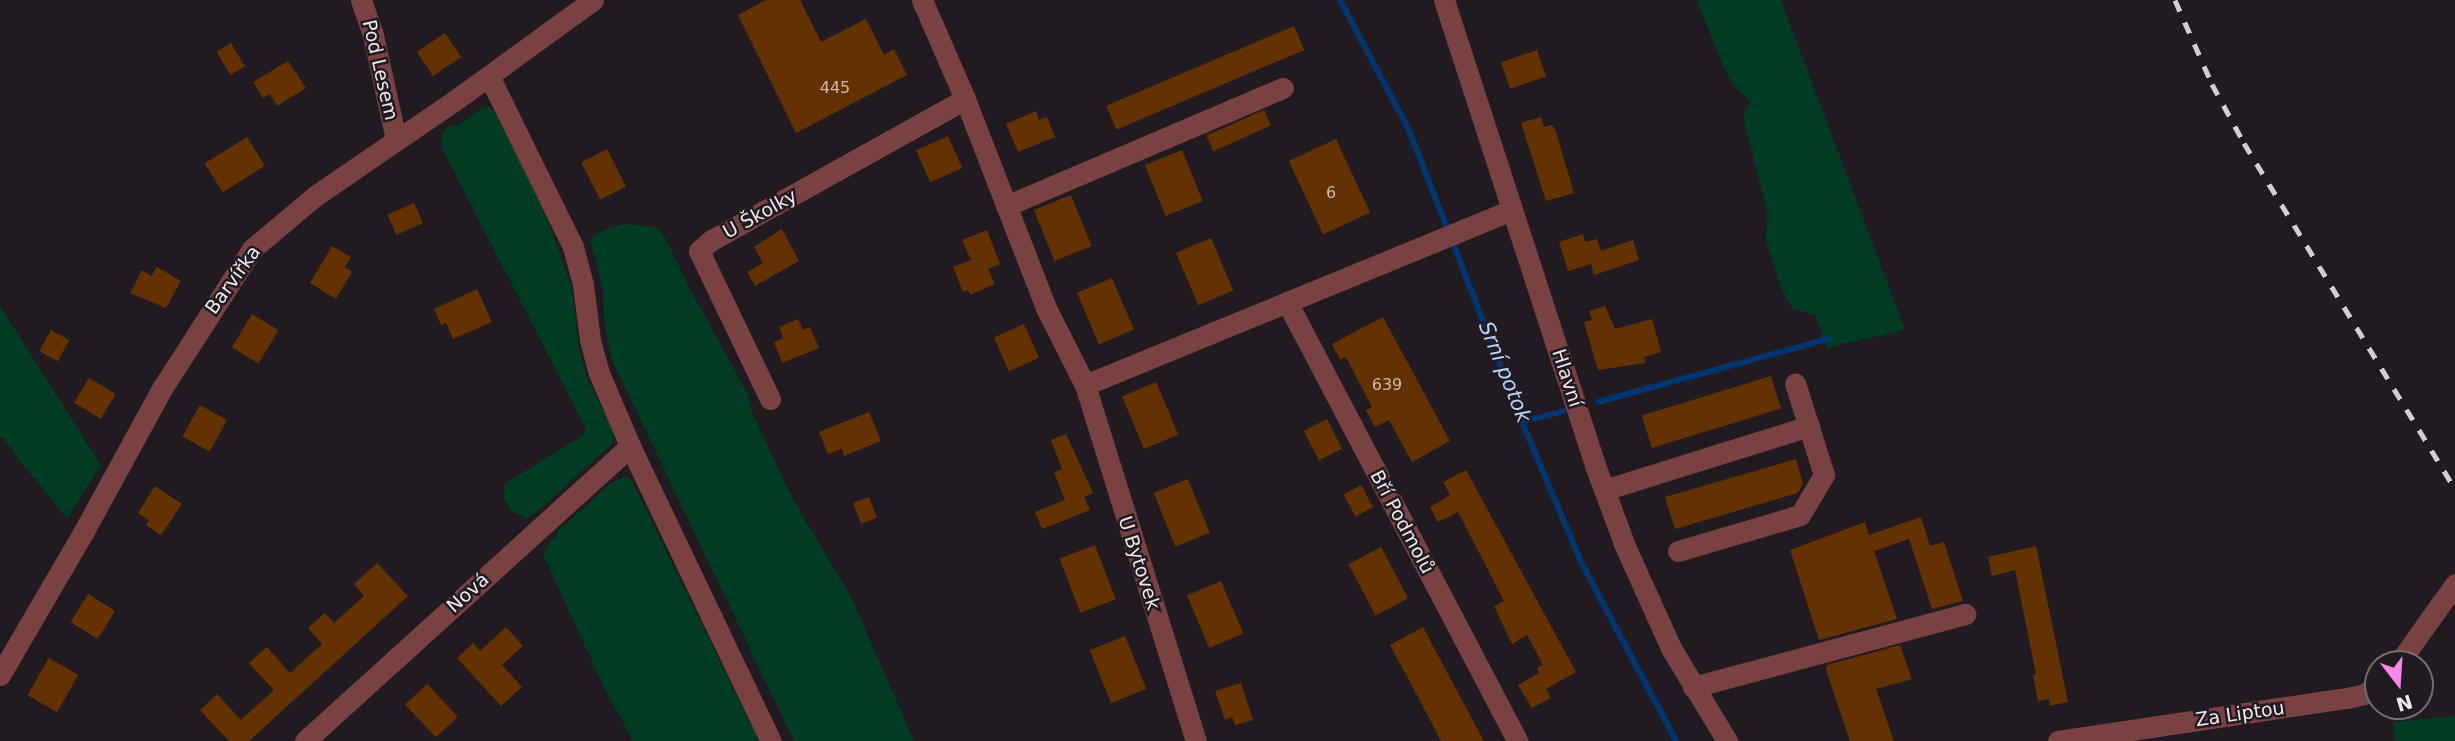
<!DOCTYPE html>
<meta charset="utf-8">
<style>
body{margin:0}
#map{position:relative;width:2455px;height:741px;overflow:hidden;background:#211b21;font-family:"DejaVu Sans",sans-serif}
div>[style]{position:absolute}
.green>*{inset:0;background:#013b24}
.stream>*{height:6px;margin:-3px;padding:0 3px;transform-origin:3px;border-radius:3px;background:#02356f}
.building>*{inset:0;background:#643102;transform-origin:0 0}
.minor>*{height:21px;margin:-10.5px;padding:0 10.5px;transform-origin:10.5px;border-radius:10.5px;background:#794142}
.rail>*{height:5px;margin-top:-2.5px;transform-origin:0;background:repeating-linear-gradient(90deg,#d3ced3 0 12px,transparent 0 24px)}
span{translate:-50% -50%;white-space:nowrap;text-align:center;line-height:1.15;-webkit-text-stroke:5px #211b21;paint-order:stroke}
.number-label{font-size:16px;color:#ccbbb3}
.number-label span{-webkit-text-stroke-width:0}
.street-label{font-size:19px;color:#eee9ee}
.water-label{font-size:21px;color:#bcd6fa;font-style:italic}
.north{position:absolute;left:2364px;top:650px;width:70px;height:70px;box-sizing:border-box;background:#211b21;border:2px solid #736d73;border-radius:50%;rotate:163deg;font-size:19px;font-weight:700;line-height:28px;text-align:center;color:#eee9ee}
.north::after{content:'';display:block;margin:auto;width:24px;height:32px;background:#f688ed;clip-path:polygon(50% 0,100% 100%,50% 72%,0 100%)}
</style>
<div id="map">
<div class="green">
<i style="clip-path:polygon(1697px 0,1781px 0,1905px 330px,1826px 348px,1815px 315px,1793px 309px,1783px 293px,1766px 240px,1767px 210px,1743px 118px,1750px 102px,1733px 85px,1723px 66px)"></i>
<i style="clip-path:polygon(489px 107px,499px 116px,550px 226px,572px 288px,579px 348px,587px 378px,613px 431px,613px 443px,528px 519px,512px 512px,504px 499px,504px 487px,507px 482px,582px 436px,586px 429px,442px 148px,442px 133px,449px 126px,459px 125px,482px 108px)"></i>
<i style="clip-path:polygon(626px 224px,657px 227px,665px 237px,689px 287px,749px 396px,750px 407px,789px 492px,852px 599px,914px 741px,794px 741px,612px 360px,604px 320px,603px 289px,590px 238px,606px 229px)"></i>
<i style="clip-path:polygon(0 306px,101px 465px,67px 519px,0 436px)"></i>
<i style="clip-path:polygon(625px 476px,631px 479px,759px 741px,633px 741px,603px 685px,543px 554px,559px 530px,610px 484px)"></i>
<i style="clip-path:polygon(2455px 716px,2455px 741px,2395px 741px,2393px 722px)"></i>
</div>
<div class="stream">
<i style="left:1340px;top:0;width:147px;rotate:62deg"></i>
<i style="left:1409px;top:130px;width:313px;rotate:68.8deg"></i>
<i style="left:1522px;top:422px;width:152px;rotate:67.1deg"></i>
<i style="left:1581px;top:562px;width:203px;rotate:62deg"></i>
<i style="left:1598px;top:402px;width:239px;rotate:-15.3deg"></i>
<i style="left:1522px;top:422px;width:43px;rotate:-14.7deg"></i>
</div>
<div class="building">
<i style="clip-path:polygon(766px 0,800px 0,821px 42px,866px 19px,884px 55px,894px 49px,907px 75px,796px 133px,738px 15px)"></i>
<i style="left:1294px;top:26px;width:26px;height:204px;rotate:67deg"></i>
<i style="left:445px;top:33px;width:29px;height:34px;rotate:56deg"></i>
<i style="left:231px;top:43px;width:27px;height:17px;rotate:59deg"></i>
<i style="left:1537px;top:50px;width:28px;height:38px;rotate:71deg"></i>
<i style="clip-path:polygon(288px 61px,306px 88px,277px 106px,270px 94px,263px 98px,253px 82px)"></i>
<i style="left:1264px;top:110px;width:17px;height:63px;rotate:66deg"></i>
<i style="clip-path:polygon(1036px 111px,1039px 120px,1047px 117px,1055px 137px,1018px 152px,1006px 124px)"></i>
<i style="clip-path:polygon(1541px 117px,1544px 127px,1552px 125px,1556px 132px,1574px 193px,1546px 201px,1521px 123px)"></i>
<i style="left:948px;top:136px;width:35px;height:35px;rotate:66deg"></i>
<i style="left:247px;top:137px;width:34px;height:50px;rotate:58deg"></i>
<i style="left:1336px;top:139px;width:81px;height:52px;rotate:65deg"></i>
<i style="left:607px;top:149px;width:42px;height:29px;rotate:63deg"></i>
<i style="left:1182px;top:150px;width:55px;height:40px;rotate:68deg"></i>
<i style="left:1071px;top:195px;width:55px;height:40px;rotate:68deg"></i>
<i style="left:414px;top:203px;width:22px;height:29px;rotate:66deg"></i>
<i style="clip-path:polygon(782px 229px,799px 261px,755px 286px,747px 272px,763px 263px,754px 247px)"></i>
<i style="clip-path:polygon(987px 230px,1000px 264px,988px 269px,995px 284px,970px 295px,968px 290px,963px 292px,953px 267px,971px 260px,962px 240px)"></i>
<i style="clip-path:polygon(1583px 234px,1585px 242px,1597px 239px,1601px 251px,1633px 240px,1639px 260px,1594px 275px,1591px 264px,1568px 271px,1559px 242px)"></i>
<i style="left:1211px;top:238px;width:57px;height:38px;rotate:67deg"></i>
<i style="clip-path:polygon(332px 246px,351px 257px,345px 267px,352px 272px,336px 299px,310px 283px)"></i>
<i style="clip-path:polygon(157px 267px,181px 281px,166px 308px,130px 293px,142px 270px,151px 276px)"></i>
<i style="left:1112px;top:278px;width:56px;height:38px;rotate:67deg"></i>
<i style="clip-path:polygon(477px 289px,492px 322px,453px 339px,446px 323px,441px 325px,434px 309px)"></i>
<i style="clip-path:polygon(1605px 306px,1615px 329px,1652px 319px,1661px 352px,1644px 357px,1645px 363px,1598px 370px,1584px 322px,1592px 320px,1589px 311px)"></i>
<i style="left:252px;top:314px;width:31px;height:39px;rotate:31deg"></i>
<i style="clip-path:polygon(1383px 317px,1450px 441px,1412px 462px,1389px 420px,1375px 427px,1366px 410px,1372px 407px,1346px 357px,1340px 360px,1332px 344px)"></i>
<i style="clip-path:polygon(798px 319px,803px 330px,810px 327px,819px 348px,782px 363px,774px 342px,783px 338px,779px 327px)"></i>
<i style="left:1024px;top:324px;width:37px;height:33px;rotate:66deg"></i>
<i style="left:51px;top:330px;width:21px;height:24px;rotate:29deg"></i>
<i style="left:1771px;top:376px;width:34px;height:135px;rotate:73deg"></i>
<i style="left:89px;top:378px;width:31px;height:29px;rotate:31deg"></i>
<i style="left:1156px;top:382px;width:57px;height:37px;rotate:67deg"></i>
<i style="left:200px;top:405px;width:31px;height:36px;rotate:29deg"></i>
<i style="clip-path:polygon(869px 412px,881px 441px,844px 456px,842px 449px,828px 454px,819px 432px)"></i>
<i style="left:1327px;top:419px;width:33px;height:26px;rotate:63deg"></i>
<i style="clip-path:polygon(1066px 434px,1093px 493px,1084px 497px,1090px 510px,1042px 529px,1035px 512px,1065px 500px,1054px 472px,1062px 469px,1051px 440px)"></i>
<i style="clip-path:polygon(1796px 459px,1803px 484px,1798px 493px,1675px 529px,1665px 497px)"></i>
<i style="clip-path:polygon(1466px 470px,1576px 672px,1546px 689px,1551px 698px,1532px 708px,1518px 685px,1539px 673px,1537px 668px,1543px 665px,1527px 635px,1512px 644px,1494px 606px,1504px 601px,1458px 512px,1438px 522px,1430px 507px,1450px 495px,1443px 482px)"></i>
<i style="left:1188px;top:479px;width:58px;height:37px;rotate:68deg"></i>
<i style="left:1361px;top:485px;width:25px;height:20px;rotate:61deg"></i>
<i style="clip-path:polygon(155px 486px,182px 504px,161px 535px,146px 525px,149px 520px,138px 513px)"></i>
<i style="left:869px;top:497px;width:22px;height:17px;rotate:69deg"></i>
<i style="clip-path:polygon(1921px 517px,1930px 546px,1944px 542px,1963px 601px,1932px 609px,1909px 539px,1874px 551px,1897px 619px,1819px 640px,1790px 550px,1865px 522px,1869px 535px)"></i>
<i style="left:1095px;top:545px;width:58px;height:38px;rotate:69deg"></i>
<i style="clip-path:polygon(2036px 546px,2068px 702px,2050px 706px,2049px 699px,2038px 701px,2033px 675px,2036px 674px,2015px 570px,1992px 576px,1988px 557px)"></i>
<i style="left:1381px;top:547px;width:58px;height:37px;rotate:62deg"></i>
<i style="clip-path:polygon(377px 563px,408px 596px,249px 741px,229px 741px,200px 710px,217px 694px,241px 720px,274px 690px,249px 663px,267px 647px,290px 673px,322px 644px,308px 628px,325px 613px,334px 623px,364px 596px,354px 584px)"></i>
<i style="left:1221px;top:581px;width:57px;height:37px;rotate:67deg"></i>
<i style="left:88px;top:594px;width:32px;height:33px;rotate:32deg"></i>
<i style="clip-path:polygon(506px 627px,523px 646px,502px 665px,522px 687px,501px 706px,457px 658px,473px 643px,480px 651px)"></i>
<i style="clip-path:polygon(1423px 627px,1450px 678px,1484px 741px,1441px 741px,1417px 695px,1390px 645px)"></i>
<i style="left:1125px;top:636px;width:57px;height:38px;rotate:68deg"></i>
<i style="clip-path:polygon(1900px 645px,1912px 679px,1876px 689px,1894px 741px,1850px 741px,1826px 670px,1827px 665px)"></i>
<i style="left:49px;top:658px;width:34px;height:43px;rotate:30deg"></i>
<i style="clip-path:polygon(1241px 683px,1253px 720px,1235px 725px,1232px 717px,1225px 720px,1215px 691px)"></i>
<i style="left:427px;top:684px;width:45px;height:30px;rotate:47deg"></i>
</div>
<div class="minor">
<i style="left:361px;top:0;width:37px;rotate:71deg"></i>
<i style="left:373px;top:35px;width:107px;rotate:77.6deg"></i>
<i style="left:922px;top:0;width:108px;rotate:66.5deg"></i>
<i style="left:965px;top:99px;width:226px;rotate:68.8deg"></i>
<i style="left:1047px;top:310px;width:84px;rotate:63.1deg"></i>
<i style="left:1085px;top:385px;width:373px;rotate:72.7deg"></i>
<i style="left:1444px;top:0;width:489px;rotate:72deg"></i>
<i style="left:1595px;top:465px;width:86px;rotate:69.7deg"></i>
<i style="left:1625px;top:546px;width:112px;rotate:65.7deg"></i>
<i style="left:1671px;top:648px;width:109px;rotate:58.9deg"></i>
<i style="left:489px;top:76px;width:191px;rotate:63.8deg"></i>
<i style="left:573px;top:247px;width:39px;rotate:75deg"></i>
<i style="left:583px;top:285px;width:55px;rotate:82.7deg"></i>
<i style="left:590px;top:340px;width:34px;rotate:75deg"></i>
<i style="left:599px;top:373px;width:79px;rotate:67deg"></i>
<i style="left:630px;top:446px;width:327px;rotate:64.5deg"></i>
<i style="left:1006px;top:206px;width:301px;rotate:-23.1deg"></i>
<i style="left:1287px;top:302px;width:496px;rotate:62.3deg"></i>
<i style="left:1085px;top:385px;width:461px;rotate:-22.3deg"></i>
<i style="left:770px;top:399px;width:164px;rotate:-115.6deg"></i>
<i style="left:699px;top:251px;width:15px;rotate:-42deg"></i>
<i style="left:710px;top:241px;width:292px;rotate:-29.1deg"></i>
<i style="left:1604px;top:490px;width:215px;rotate:-17.3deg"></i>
<i style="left:1678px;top:551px;width:127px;rotate:-16.4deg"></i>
<i style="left:1800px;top:515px;width:47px;rotate:-59deg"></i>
<i style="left:1824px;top:475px;width:96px;rotate:-107.5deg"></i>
<i style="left:2398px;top:664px;width:98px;rotate:-54.5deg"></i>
<i style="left:0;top:675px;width:167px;rotate:-59.7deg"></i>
<i style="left:84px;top:531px;width:164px;rotate:-61.3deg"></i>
<i style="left:163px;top:387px;width:164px;rotate:-57.2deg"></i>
<i style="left:252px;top:249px;width:82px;rotate:-40.1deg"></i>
<i style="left:315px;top:196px;width:168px;rotate:-34.4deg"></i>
<i style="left:454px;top:101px;width:172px;rotate:-36deg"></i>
<i style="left:1693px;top:687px;width:282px;rotate:-15deg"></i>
<i style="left:305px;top:741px;width:439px;rotate:-42.2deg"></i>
<i style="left:2058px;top:741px;width:292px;rotate:-8.5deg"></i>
<i style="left:2347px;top:698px;width:17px;rotate:-13deg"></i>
<i style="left:2364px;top:694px;width:17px;rotate:-33deg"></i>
</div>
<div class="rail">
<i style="left:2175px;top:0;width:92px;rotate:66.2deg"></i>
<i style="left:2212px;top:84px;width:67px;rotate:61.5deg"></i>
<i style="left:2244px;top:143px;width:404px;rotate:58.6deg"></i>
</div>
<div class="number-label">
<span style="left:835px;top:88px">445</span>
<span style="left:1331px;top:193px">6</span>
<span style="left:1387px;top:385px">639</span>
</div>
<div class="street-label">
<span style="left:380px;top:70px;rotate:77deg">Pod Lesem</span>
<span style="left:760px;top:214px;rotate:-29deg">U Školky</span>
<span style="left:233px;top:280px;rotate:-54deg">Barvířka</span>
<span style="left:1567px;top:378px;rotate:72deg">Hlavní</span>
<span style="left:1402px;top:522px;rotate:62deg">Bří Podmolů</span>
<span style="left:1139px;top:563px;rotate:72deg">U Bytovek</span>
<span style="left:468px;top:593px;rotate:-42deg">Nová</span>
<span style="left:2240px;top:714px;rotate:-8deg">Za Liptou</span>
</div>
<div class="water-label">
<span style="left:1505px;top:372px;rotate:68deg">Srní potok</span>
</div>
<div class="north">N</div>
</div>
